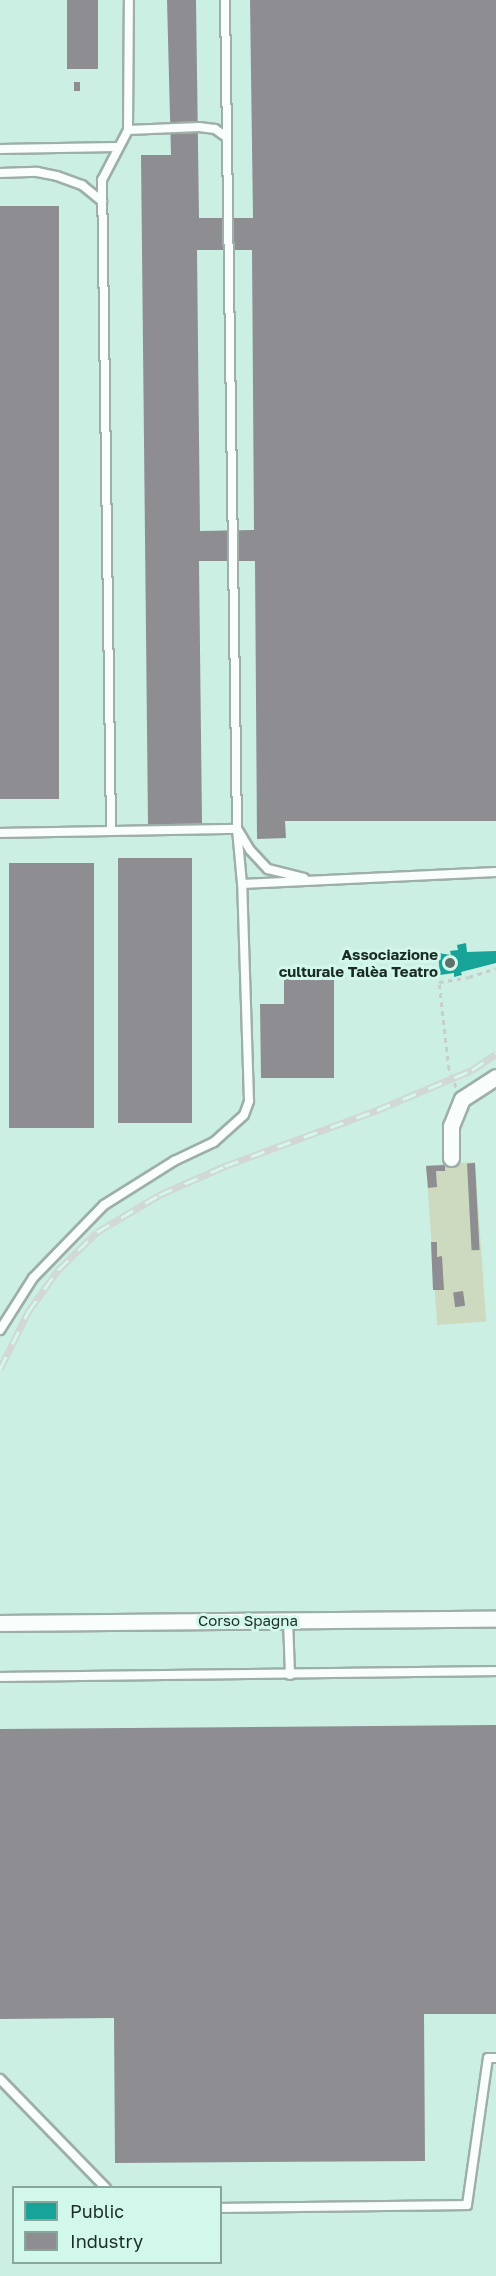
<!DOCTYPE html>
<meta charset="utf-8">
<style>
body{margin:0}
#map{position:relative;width:496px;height:2276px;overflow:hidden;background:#daefe8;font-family:"Golos Text",sans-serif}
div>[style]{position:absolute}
.built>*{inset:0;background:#cbefe3}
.green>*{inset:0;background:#cddac0;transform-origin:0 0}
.public>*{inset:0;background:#17a398}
.industry>*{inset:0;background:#8d8d92;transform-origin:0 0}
.path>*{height:3px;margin-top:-1.5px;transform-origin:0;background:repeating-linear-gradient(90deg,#c6cecc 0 4.5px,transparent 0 9px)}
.roads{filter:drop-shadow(2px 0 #9eaea9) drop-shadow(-2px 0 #9eaea9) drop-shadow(0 2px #9eaea9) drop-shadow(0 -2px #9eaea9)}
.lane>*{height:8px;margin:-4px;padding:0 4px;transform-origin:4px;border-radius:4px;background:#f9fdfc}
.street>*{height:15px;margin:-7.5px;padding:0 7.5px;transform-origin:7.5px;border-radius:7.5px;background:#f9fdfc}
.rail>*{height:7px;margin-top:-3.5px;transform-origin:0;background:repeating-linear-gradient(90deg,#d1f8eb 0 14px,#d2d7d5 0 28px);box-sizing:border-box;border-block:2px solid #d2d7d5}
.dots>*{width:16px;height:16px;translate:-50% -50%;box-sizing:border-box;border:3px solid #d1f8eb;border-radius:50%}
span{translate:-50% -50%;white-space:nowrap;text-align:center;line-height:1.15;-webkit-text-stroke:6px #d1f8eb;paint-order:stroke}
.poi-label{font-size:15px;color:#1c2b26;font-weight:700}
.right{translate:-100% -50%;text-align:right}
.street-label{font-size:15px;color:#1c2b26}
.legend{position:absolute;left:12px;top:2186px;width:210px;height:78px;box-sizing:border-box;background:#d1f8eb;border:2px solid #89a69c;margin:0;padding:8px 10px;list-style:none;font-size:18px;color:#1c2b26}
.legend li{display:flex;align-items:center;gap:12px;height:30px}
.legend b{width:30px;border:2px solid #89a69c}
</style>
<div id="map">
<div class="built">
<i style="clip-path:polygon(evenodd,0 0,496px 0,496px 2276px,0 2276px,0 0,14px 2188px,220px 2188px,220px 2262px,14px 2262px,14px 2188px)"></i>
</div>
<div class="green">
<i style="left:475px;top:1162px;width:160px;height:49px;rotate:86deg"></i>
</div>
<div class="public">
<i style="clip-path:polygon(466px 943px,467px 952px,496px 951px,496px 963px,461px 972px,462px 975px,454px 977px,454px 973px,440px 975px,438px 953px,451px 955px,450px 951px,458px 950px,457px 945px)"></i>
</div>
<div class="industry">
<i style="left:67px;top:0;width:31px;height:69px"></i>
<i style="clip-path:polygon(evenodd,167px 0,196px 0,199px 218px,253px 218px,250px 0,496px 0,496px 821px,285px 821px,286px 838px,257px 839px,255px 561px,199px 561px,202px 824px,148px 825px,141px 155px,171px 155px,167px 0,197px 250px,252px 250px,254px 530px,200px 531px,197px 250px)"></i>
<i style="left:74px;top:82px;width:6px;height:9px"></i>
<i style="left:0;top:206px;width:59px;height:593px"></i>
<i style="left:118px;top:858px;width:74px;height:265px"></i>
<i style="left:9px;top:863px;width:85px;height:265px"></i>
<i style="clip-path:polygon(334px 969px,334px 1078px,261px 1078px,260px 1004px,284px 1004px,284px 970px)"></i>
<i style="left:475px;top:1163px;width:87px;height:8px;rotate:87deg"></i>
<i style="clip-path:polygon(445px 1165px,445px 1171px,436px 1171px,437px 1187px,428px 1188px,426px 1166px)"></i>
<i style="clip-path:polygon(431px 1242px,437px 1242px,437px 1257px,442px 1256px,444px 1290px,433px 1290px)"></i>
<i style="left:463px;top:1291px;width:15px;height:10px;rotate:82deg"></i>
<i style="clip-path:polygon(496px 1725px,496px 2014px,424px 2014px,425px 2161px,115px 2163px,114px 2018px,0 2019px,0 1729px)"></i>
</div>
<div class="path">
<i style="left:456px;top:1087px;width:19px;rotate:-111deg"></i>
<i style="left:449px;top:1069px;width:88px;rotate:-96.6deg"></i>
<i style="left:439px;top:982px;width:30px;rotate:-9deg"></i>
<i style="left:469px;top:977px;width:28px;rotate:-18deg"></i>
</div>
<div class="roads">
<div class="lane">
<i style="left:128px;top:130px;width:71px;rotate:-2.4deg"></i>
<i style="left:199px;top:127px;width:16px;rotate:7deg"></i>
<i style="left:215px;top:129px;width:12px;rotate:35deg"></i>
<i style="left:0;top:149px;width:117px;rotate:-1deg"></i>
<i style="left:0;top:173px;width:37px;rotate:-2deg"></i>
<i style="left:37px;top:172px;width:20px;rotate:11deg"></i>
<i style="left:57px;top:176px;width:27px;rotate:20deg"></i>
<i style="left:82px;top:185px;width:26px;rotate:39deg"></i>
<i style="left:111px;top:830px;width:650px;rotate:-90.79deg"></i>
<i style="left:102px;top:180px;width:56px;rotate:-62.5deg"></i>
<i style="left:128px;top:130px;width:130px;rotate:-89.6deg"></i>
<i style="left:238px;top:830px;width:23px;rotate:59deg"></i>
<i style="left:250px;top:850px;width:26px;rotate:47deg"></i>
<i style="left:268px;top:869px;width:37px;rotate:14deg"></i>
<i style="left:0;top:833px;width:237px;rotate:-1deg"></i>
<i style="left:237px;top:829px;width:829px;rotate:-90.83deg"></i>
<i style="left:242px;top:884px;width:254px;rotate:-2.7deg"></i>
<i style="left:0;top:1330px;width:62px;rotate:-57.6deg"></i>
<i style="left:33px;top:1278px;width:102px;rotate:-45.8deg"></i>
<i style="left:104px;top:1205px;width:83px;rotate:-32.2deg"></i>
<i style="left:174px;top:1161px;width:44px;rotate:-25.4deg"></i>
<i style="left:214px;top:1142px;width:40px;rotate:-42deg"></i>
<i style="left:244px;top:1115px;width:15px;rotate:-70deg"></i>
<i style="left:249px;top:1101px;width:217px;rotate:-91.8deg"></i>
<i style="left:242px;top:884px;width:55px;rotate:-95.2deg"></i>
<i style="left:288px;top:1620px;width:55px;rotate:87.9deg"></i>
<i style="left:0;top:1677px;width:496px;rotate:-0.7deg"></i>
<i style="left:0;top:2079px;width:152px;rotate:45.8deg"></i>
<i style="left:220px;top:2208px;width:247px;rotate:-0.7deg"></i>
<i style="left:467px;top:2205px;width:148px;rotate:-81.9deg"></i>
<i style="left:488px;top:2058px;width:8px"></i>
</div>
<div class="street">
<i style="left:451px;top:1158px;width:32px;rotate:-90deg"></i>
<i style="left:451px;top:1126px;width:29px;rotate:-68deg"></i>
<i style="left:462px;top:1099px;width:40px;rotate:-32.9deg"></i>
<i style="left:0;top:1623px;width:496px;rotate:-0.5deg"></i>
</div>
</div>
<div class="rail">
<i style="left:0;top:1369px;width:64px;rotate:-63.8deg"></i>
<i style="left:28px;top:1312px;width:52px;rotate:-54.5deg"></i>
<i style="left:58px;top:1270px;width:54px;rotate:-44.3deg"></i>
<i style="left:97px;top:1232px;width:72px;rotate:-30.8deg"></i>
<i style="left:159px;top:1195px;width:72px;rotate:-23.7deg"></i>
<i style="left:225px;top:1166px;width:162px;rotate:-20.2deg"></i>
<i style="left:377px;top:1110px;width:103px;rotate:-22.8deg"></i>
<i style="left:472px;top:1070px;width:29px;rotate:-34deg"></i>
</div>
<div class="dots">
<i style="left:450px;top:963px;background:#5e706a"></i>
</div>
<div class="poi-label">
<span class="right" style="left:438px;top:963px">Associazione<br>culturale Talèa Teatro</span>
</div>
<div class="street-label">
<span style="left:248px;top:1621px">Corso Spagna</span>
</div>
<ul class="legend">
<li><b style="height:16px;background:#17a398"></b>Public</li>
<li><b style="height:16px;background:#8d8d92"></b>Industry</li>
</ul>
</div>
